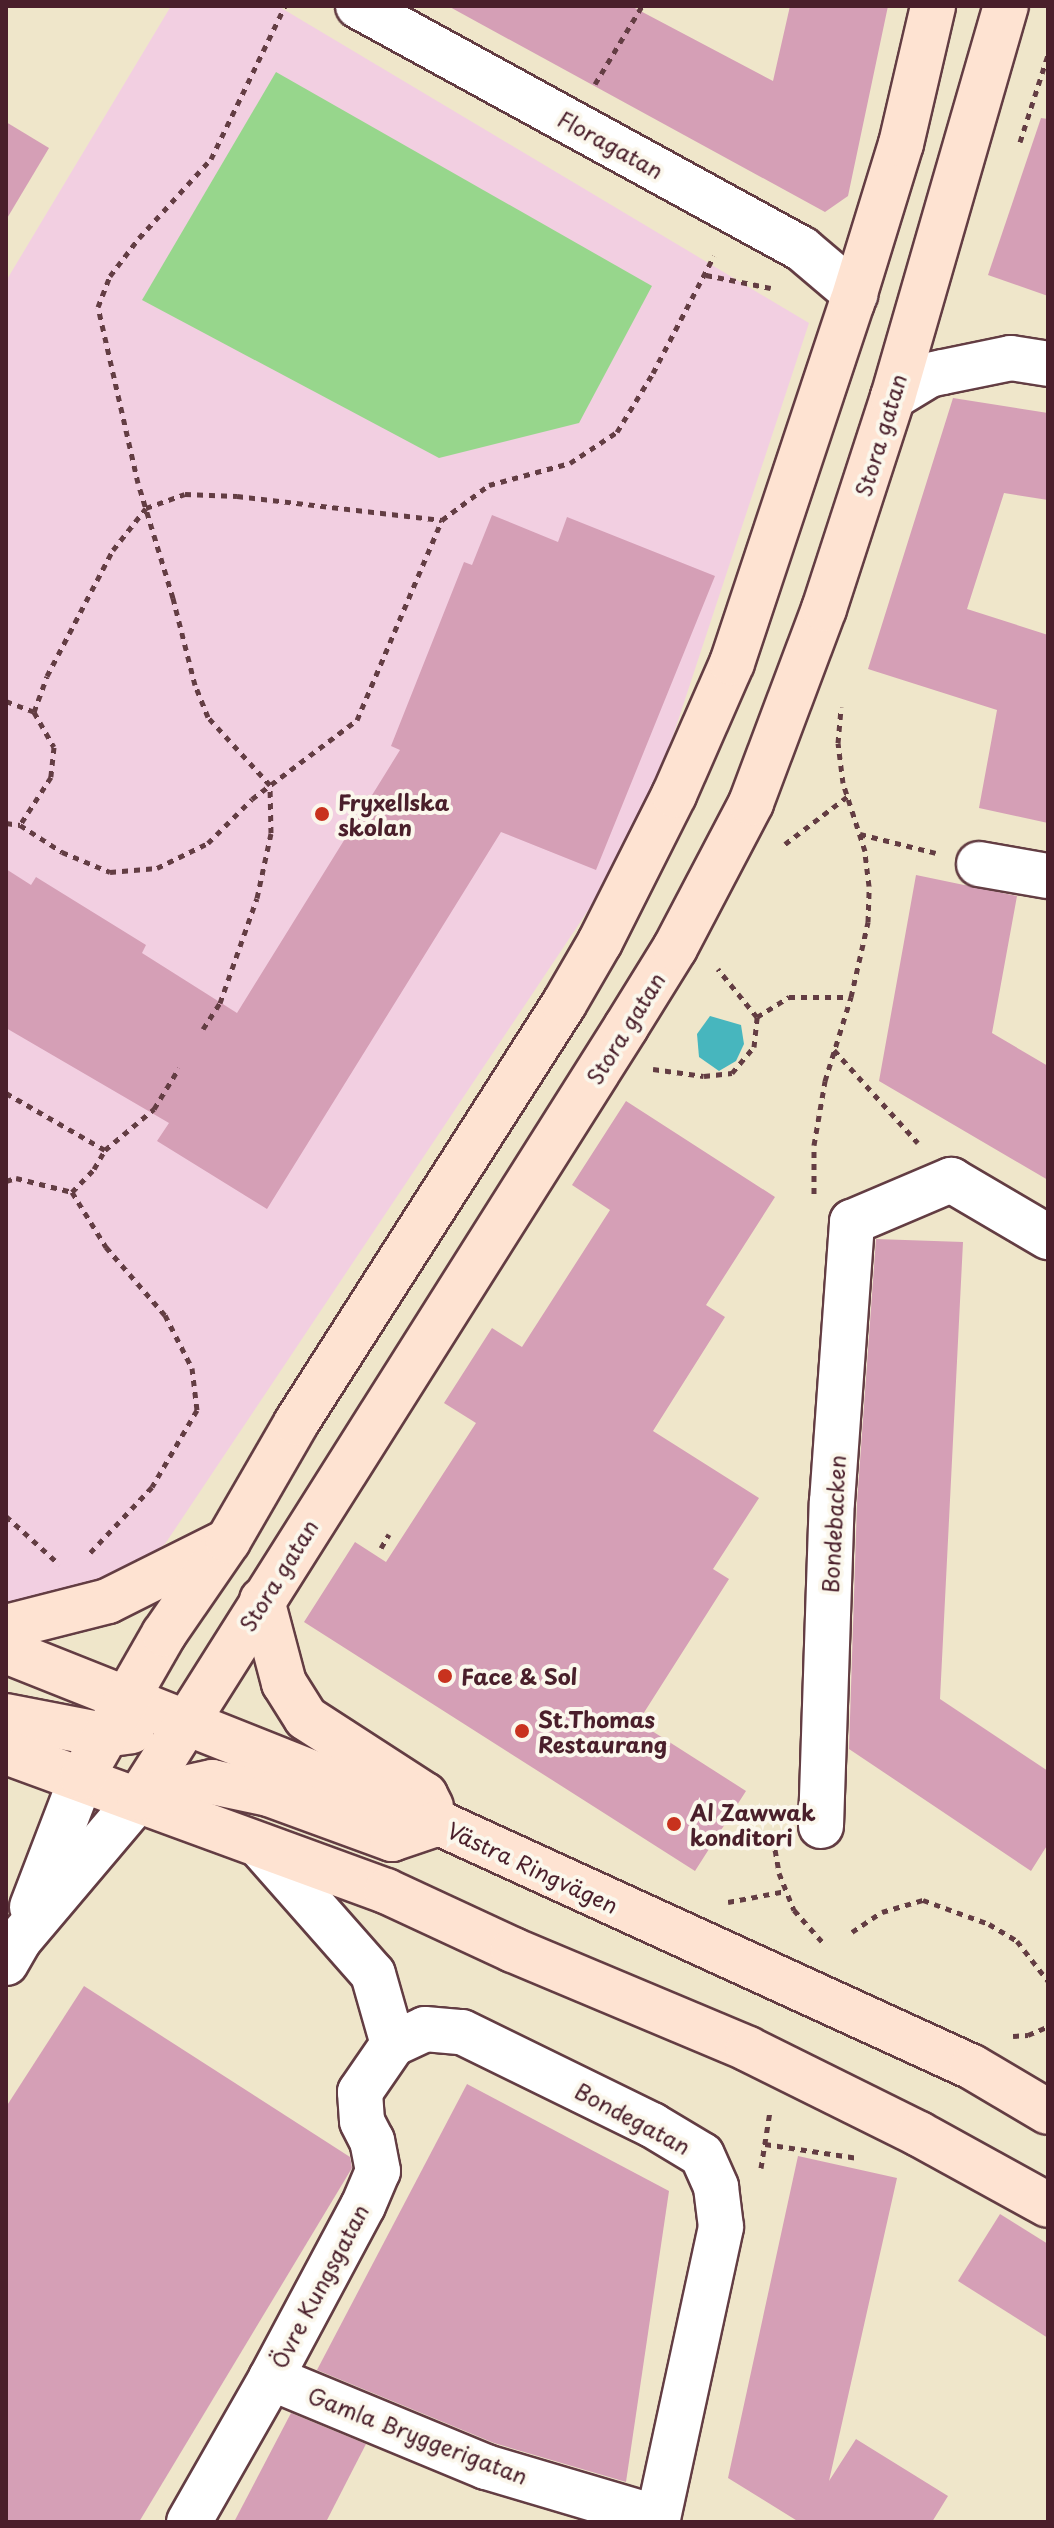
<!DOCTYPE html>
<meta charset="utf-8">
<style>
body{margin:0}
#map{position:relative;width:1054px;height:2528px;overflow:hidden;background:#efe6ca;font-family:"Playpen Sans",sans-serif}
div>[style]{position:absolute}
.built>*{inset:0;background:#f2cfe1}
.green>*{inset:0;background:#97d68c}
.water>*{inset:0;background:#47b6be}
.building>*{inset:0;background:#d59fb6}
.path>*{height:5px;margin-top:-2.5px;transform-origin:0;background:repeating-linear-gradient(90deg,#633d43 0 6px,transparent 0 12px)}
.roads{filter:drop-shadow(2px 0 #633d43) drop-shadow(-2px 0 #633d43) drop-shadow(0 2px #633d43) drop-shadow(0 -2px #633d43)}
.minor>*{height:44px;margin:-22px;padding:0 22px;transform-origin:22px;border-radius:22px;background:#fff}
.secondary>*{height:44px;margin:-22px;padding:0 22px;transform-origin:22px;border-radius:22px;background:#fee3d2}
.dots>*{width:22px;height:22px;translate:-50% -50%;box-sizing:border-box;border:4px solid #fbf7ec;border-radius:50%}
span{translate:-50% -50%;white-space:nowrap;text-align:center;line-height:1.15;-webkit-text-stroke:8px #fbf7ec;paint-order:stroke}
.street-label{font-size:22px;color:#4a1f2b}
.poi-label{font-size:22px;color:#4a1f2b;font-weight:700}
.left{translate:0 -50%;text-align:left}
.frame{position:absolute;inset:0;border:8px solid #4a1f2b;pointer-events:none}
</style>
<div id="map">
<div class="built">
<i style="clip-path:polygon(171px 6px,278px 6px,809px 323px,669px 748px,609px 879px,165px 1544px,110px 1586px,69px 1598px,6px 1602px,6px 281px)"></i>
</div>
<div class="green">
<i style="clip-path:polygon(276px 72px,652px 286px,579px 423px,439px 458px,142px 300px)"></i>
</div>
<div class="water">
<i style="clip-path:polygon(710px 1016px,741px 1025px,744px 1044px,736px 1061px,719px 1071px,699px 1057px,697px 1034px)"></i>
</div>
<div class="building">
<i style="clip-path:polygon(448px 6px,631px 6px,773px 81px,790px 6px,888px 6px,848px 196px,825px 212px)"></i>
<i style="clip-path:polygon(1041px 118px,1048px 119px,1048px 296px,988px 275px)"></i>
<i style="clip-path:polygon(6px 122px,49px 148px,6px 220px)"></i>
<i style="clip-path:polygon(953px 398px,1048px 413px,1048px 500px,1004px 493px,967px 609px,1048px 635px,1048px 823px,979px 808px,997px 710px,868px 669px)"></i>
<i style="clip-path:polygon(492px 515px,558px 542px,567px 517px,715px 576px,596px 870px,501px 832px,267px 1209px,157px 1141px,169px 1123px,6px 1028px,6px 869px,31px 885px,36px 877px,146px 945px,142px 953px,237px 1013px,400px 750px,391px 746px,464px 562px,472px 565px)"></i>
<i style="clip-path:polygon(916px 875px,1017px 896px,992px 1033px,1048px 1066px,1048px 1180px,879px 1081px)"></i>
<i style="clip-path:polygon(626px 1101px,775px 1197px,706px 1305px,725px 1317px,653px 1431px,759px 1498px,713px 1569px,729px 1579px,638px 1722px,746px 1791px,695px 1871px,304px 1622px,355px 1542px,386px 1562px,476px 1423px,444px 1403px,492px 1328px,522px 1347px,610px 1210px,572px 1185px)"></i>
<i style="clip-path:polygon(876px 1239px,963px 1242px,940px 1699px,1048px 1771px,1048px 1844px,1031px 1871px,849px 1749px,857px 1503px)"></i>
<i style="clip-path:polygon(84px 1986px,350px 2157px,352px 2168px,139px 2522px,6px 2522px,6px 2107px)"></i>
<i style="clip-path:polygon(467px 2084px,669px 2191px,626px 2482px,494px 2443px,317px 2370px)"></i>
<i style="clip-path:polygon(798px 2156px,897px 2178px,829px 2481px,856px 2439px,948px 2496px,932px 2522px,799px 2522px,728px 2478px)"></i>
<i style="clip-path:polygon(1000px 2214px,1048px 2244px,1048px 2338px,958px 2281px)"></i>
<i style="clip-path:polygon(291px 2413px,366px 2444px,326px 2522px,234px 2522px)"></i>
</div>
<div class="path">
<i style="left:595px;top:84px;width:91px;rotate:-58.9deg"></i>
<i style="left:1020px;top:142px;width:91px;rotate:-72.2deg"></i>
<i style="left:706px;top:275px;width:66px;rotate:11.3deg"></i>
<i style="left:6px;top:701px;width:30px;rotate:21deg"></i>
<i style="left:34px;top:712px;width:40px;rotate:60.3deg"></i>
<i style="left:54px;top:747px;width:30px;rotate:96deg"></i>
<i style="left:51px;top:777px;width:57px;rotate:122.9deg"></i>
<i style="left:20px;top:825px;width:50px;rotate:32.7deg"></i>
<i style="left:62px;top:852px;width:52px;rotate:22.6deg"></i>
<i style="left:110px;top:872px;width:47px;rotate:-4.9deg"></i>
<i style="left:157px;top:868px;width:57px;rotate:-26.1deg"></i>
<i style="left:208px;top:843px;width:62px;rotate:-45deg"></i>
<i style="left:252px;top:799px;width:131px;rotate:-37deg"></i>
<i style="left:357px;top:720px;width:217px;rotate:-67deg"></i>
<i style="left:442px;top:520px;width:59px;rotate:-36.7deg"></i>
<i style="left:489px;top:485px;width:84px;rotate:-15.2deg"></i>
<i style="left:570px;top:463px;width:56px;rotate:-33.4deg"></i>
<i style="left:617px;top:432px;width:69px;rotate:-58.6deg"></i>
<i style="left:653px;top:373px;width:132px;rotate:-62.5deg"></i>
<i style="left:34px;top:712px;width:38px;rotate:-70deg"></i>
<i style="left:47px;top:676px;width:142px;rotate:-62.4deg"></i>
<i style="left:113px;top:550px;width:53px;rotate:-51.8deg"></i>
<i style="left:146px;top:508px;width:41px;rotate:-19.7deg"></i>
<i style="left:185px;top:494px;width:52px;rotate:2.2deg"></i>
<i style="left:237px;top:496px;width:206px;rotate:6.7deg"></i>
<i style="left:6px;top:823px;width:14px;rotate:8deg"></i>
<i style="left:860px;top:834px;width:78px;rotate:14deg"></i>
<i style="left:785px;top:844px;width:79px;rotate:-37.3deg"></i>
<i style="left:757px;top:1017px;width:38px;rotate:-32deg"></i>
<i style="left:789px;top:997px;width:62px"></i>
<i style="left:203px;top:1029px;width:31px;rotate:-57deg"></i>
<i style="left:220px;top:1003px;width:111px;rotate:-70.6deg"></i>
<i style="left:257px;top:898px;width:66px;rotate:-77.8deg"></i>
<i style="left:271px;top:833px;width:48px;rotate:-91.2deg"></i>
<i style="left:270px;top:785px;width:92px;rotate:-132.4deg"></i>
<i style="left:208px;top:717px;width:35px;rotate:-112deg"></i>
<i style="left:195px;top:685px;width:90px;rotate:-104.2deg"></i>
<i style="left:173px;top:598px;width:120px;rotate:-106.9deg"></i>
<i style="left:138px;top:483px;width:180px;rotate:-102.8deg"></i>
<i style="left:98px;top:307px;width:33px;rotate:-69deg"></i>
<i style="left:110px;top:276px;width:48px;rotate:-52.7deg"></i>
<i style="left:139px;top:238px;width:107px;rotate:-47.7deg"></i>
<i style="left:211px;top:159px;width:170px;rotate:-64.2deg"></i>
<i style="left:834px;top:1050px;width:125px;rotate:47.9deg"></i>
<i style="left:653px;top:1069px;width:51px;rotate:7.8deg"></i>
<i style="left:704px;top:1076px;width:28px;rotate:-6deg"></i>
<i style="left:732px;top:1073px;width:34px;rotate:-50deg"></i>
<i style="left:754px;top:1047px;width:30px;rotate:-84deg"></i>
<i style="left:757px;top:1017px;width:62px;rotate:-129.1deg"></i>
<i style="left:6px;top:1093px;width:114px;rotate:29.9deg"></i>
<i style="left:6px;top:1181px;width:10px;rotate:-17deg"></i>
<i style="left:16px;top:1178px;width:58px;rotate:14deg"></i>
<i style="left:72px;top:1192px;width:65px;rotate:58.3deg"></i>
<i style="left:106px;top:1247px;width:90px;rotate:49.1deg"></i>
<i style="left:165px;top:1315px;width:59px;rotate:63deg"></i>
<i style="left:192px;top:1368px;width:42px;rotate:83.2deg"></i>
<i style="left:197px;top:1410px;width:89px;rotate:120.3deg"></i>
<i style="left:152px;top:1487px;width:95px;rotate:133.3deg"></i>
<i style="left:72px;top:1192px;width:32px;rotate:-46deg"></i>
<i style="left:94px;top:1169px;width:22px;rotate:-60deg"></i>
<i style="left:105px;top:1150px;width:64px;rotate:-39.9deg"></i>
<i style="left:154px;top:1109px;width:48px;rotate:-58.6deg"></i>
<i style="left:814px;top:1194px;width:49px;rotate:-90deg"></i>
<i style="left:814px;top:1145px;width:65px;rotate:-80.2deg"></i>
<i style="left:825px;top:1081px;width:88px;rotate:-72.8deg"></i>
<i style="left:851px;top:997px;width:77px;rotate:-77.2deg"></i>
<i style="left:868px;top:922px;width:36px;rotate:-88deg"></i>
<i style="left:869px;top:886px;width:35px;rotate:-97deg"></i>
<i style="left:865px;top:851px;width:71px;rotate:-107.9deg"></i>
<i style="left:843px;top:783px;width:40px;rotate:-97.1deg"></i>
<i style="left:838px;top:743px;width:36px;rotate:-85deg"></i>
<i style="left:6px;top:1516px;width:72px;rotate:42.2deg"></i>
<i style="left:381px;top:1548px;width:16px;rotate:-60deg"></i>
<i style="left:773px;top:1838px;width:36px;rotate:80deg"></i>
<i style="left:779px;top:1873px;width:40px;rotate:68deg"></i>
<i style="left:794px;top:1910px;width:47px;rotate:48.5deg"></i>
<i style="left:728px;top:1902px;width:59px;rotate:-10.7deg"></i>
<i style="left:852px;top:1932px;width:36px;rotate:-34deg"></i>
<i style="left:882px;top:1912px;width:43px;rotate:-16.3deg"></i>
<i style="left:923px;top:1900px;width:70px;rotate:20deg"></i>
<i style="left:989px;top:1924px;width:33px;rotate:31deg"></i>
<i style="left:1017px;top:1941px;width:51px;rotate:52.2deg"></i>
<i style="left:1013px;top:2036px;width:15px;rotate:-4deg"></i>
<i style="left:1028px;top:2035px;width:21px;rotate:-23deg"></i>
<i style="left:765px;top:2144px;width:94px;rotate:8.6deg"></i>
<i style="left:761px;top:2168px;width:58px;rotate:-81deg"></i>
</div>
<div class="roads">
<div class="minor">
<i style="left:358px;top:6px;width:506px;rotate:28.69deg"></i>
<i style="left:802px;top:249px;width:70px;rotate:40.3deg"></i>
<i style="left:893px;top:397px;width:42px;rotate:-31.4deg"></i>
<i style="left:929px;top:375px;width:14px;rotate:-12deg"></i>
<i style="left:943px;top:372px;width:69px;rotate:-11.6deg"></i>
<i style="left:1011px;top:358px;width:37px;rotate:9deg"></i>
<i style="left:979px;top:864px;width:70px;rotate:9.9deg"></i>
<i style="left:821px;top:1826px;width:324px;rotate:-88.1deg"></i>
<i style="left:832px;top:1502px;width:281px;rotate:-85.9deg"></i>
<i style="left:852px;top:1222px;width:108px;rotate:-23deg"></i>
<i style="left:951px;top:1180px;width:113px;rotate:30.4deg"></i>
<i style="left:261px;top:1847px;width:169px;rotate:48.6deg"></i>
<i style="left:373px;top:1974px;width:73px;rotate:74.1deg"></i>
<i style="left:32px;top:1907px;width:139px;rotate:-69deg"></i>
<i style="left:6px;top:1963px;width:28px;rotate:-60deg"></i>
<i style="left:20px;top:1939px;width:185px;rotate:-49.8deg"></i>
<i style="left:271px;top:2378px;width:233px;rotate:22.5deg"></i>
<i style="left:486px;top:2467px;width:179px;rotate:16.5deg"></i>
<i style="left:189px;top:2522px;width:166px;rotate:-60.3deg"></i>
<i style="left:271px;top:2378px;width:195px;rotate:-61.9deg"></i>
<i style="left:363px;top:2206px;width:38px;rotate:-67deg"></i>
<i style="left:378px;top:2171px;width:31px;rotate:-101deg"></i>
<i style="left:372px;top:2141px;width:22px;rotate:-117deg"></i>
<i style="left:362px;top:2121px;width:29px;rotate:-94deg"></i>
<i style="left:360px;top:2092px;width:58px;rotate:-55.5deg"></i>
<i style="left:393px;top:2044px;width:35px;rotate:-25deg"></i>
<i style="left:425px;top:2029px;width:37px;rotate:5deg"></i>
<i style="left:462px;top:2032px;width:212px;rotate:26.1deg"></i>
<i style="left:652px;top:2125px;width:58px;rotate:31deg"></i>
<i style="left:702px;top:2155px;width:35px;rotate:66deg"></i>
<i style="left:716px;top:2187px;width:40px;rotate:82.9deg"></i>
<i style="left:721px;top:2227px;width:302px;rotate:102.2deg"></i>
</div>
<div class="secondary">
<i style="left:262px;top:1600px;width:86px;rotate:75.2deg"></i>
<i style="left:284px;top:1683px;width:41px;rotate:57.8deg"></i>
<i style="left:306px;top:1718px;width:142px;rotate:32.9deg"></i>
<i style="left:425px;top:1795px;width:13px;rotate:63deg"></i>
<i style="left:6px;top:1627px;width:105px;rotate:-14.3deg"></i>
<i style="left:108px;top:1601px;width:132px;rotate:-26.6deg"></i>
<i style="left:6px;top:1651px;width:466px;rotate:21.7deg"></i>
<i style="left:439px;top:1823px;width:586px;rotate:24.6deg"></i>
<i style="left:972px;top:2067px;width:88px;rotate:30.6deg"></i>
<i style="left:6px;top:1716px;width:100px;rotate:11deg"></i>
<i style="left:104px;top:1735px;width:28px;rotate:-8deg"></i>
<i style="left:6px;top:1752px;width:405px;rotate:20.1deg"></i>
<i style="left:386px;top:1891px;width:140px;rotate:24.9deg"></i>
<i style="left:513px;top:1950px;width:255px;rotate:22.8deg"></i>
<i style="left:748px;top:2049px;width:191px;rotate:26.4deg"></i>
<i style="left:919px;top:2134px;width:147px;rotate:28.8deg"></i>
<i style="left:82px;top:1777px;width:165px;rotate:-60.2deg"></i>
<i style="left:164px;top:1634px;width:113px;rotate:-55.5deg"></i>
<i style="left:228px;top:1541px;width:136px;rotate:-60deg"></i>
<i style="left:296px;top:1423px;width:497px;rotate:-57.4deg"></i>
<i style="left:564px;top:1004px;width:72px;rotate:-59.9deg"></i>
<i style="left:600px;top:942px;width:165px;rotate:-63.3deg"></i>
<i style="left:674px;top:795px;width:144px;rotate:-66.3deg"></i>
<i style="left:732px;top:663px;width:379px;rotate:-71.6deg"></i>
<i style="left:852px;top:303px;width:166px;rotate:-72.9deg"></i>
<i style="left:901px;top:144px;width:142px;rotate:-76.9deg"></i>
<i style="left:139px;top:1798px;width:912px;rotate:-57.72deg"></i>
<i style="left:626px;top:1027px;width:93px;rotate:-58.2deg"></i>
<i style="left:675px;top:948px;width:164px;rotate:-62.3deg"></i>
<i style="left:751px;top:803px;width:207px;rotate:-69.4deg"></i>
<i style="left:824px;top:609px;width:223px;rotate:-72deg"></i>
<i style="left:893px;top:397px;width:407px;rotate:-73.9deg"></i>
<i style="left:139px;top:1798px;width:75px;rotate:-12.4deg"></i>
<i style="left:212px;top:1782px;width:58px;rotate:11.9deg"></i>
<i style="left:269px;top:1794px;width:131px;rotate:20.1deg"></i>
<i style="left:392px;top:1839px;width:50px;rotate:-18.8deg"></i>
</div>
</div>
<div class="dots">
<i style="left:322px;top:814px;background:#c8321e"></i>
<i style="left:445px;top:1676px;background:#c8321e"></i>
<i style="left:522px;top:1731px;background:#c8321e"></i>
<i style="left:674px;top:1824px;background:#c8321e"></i>
</div>
<div class="street-label">
<span style="left:611px;top:144px;rotate:29deg">Floragatan</span>
<span style="left:880px;top:435px;rotate:-73deg">Stora gatan</span>
<span style="left:625px;top:1028px;rotate:-58deg">Stora gatan</span>
<span style="left:833px;top:1524px;rotate:-87deg">Bondebacken</span>
<span style="left:278px;top:1575px;rotate:-58deg">Stora gatan</span>
<span style="left:533px;top:1867px;rotate:25deg">Västra Ringvägen</span>
<span style="left:633px;top:2118px;rotate:28deg">Bondegatan</span>
<span style="left:319px;top:2286px;rotate:-62deg">Övre Kungsgatan</span>
<span style="left:418px;top:2435px;rotate:21deg">Gamla Bryggerigatan</span>
</div>
<div class="poi-label">
<span class="left" style="left:338px;top:814px">Fryxellska<br>skolan</span>
<span class="left" style="left:461px;top:1676px">Face &amp; Sol</span>
<span class="left" style="left:538px;top:1731px">St.Thomas<br>Restaurang</span>
<span class="left" style="left:690px;top:1824px">Al Zawwak<br>konditori</span>
</div>
<div class="frame"></div>
</div>
